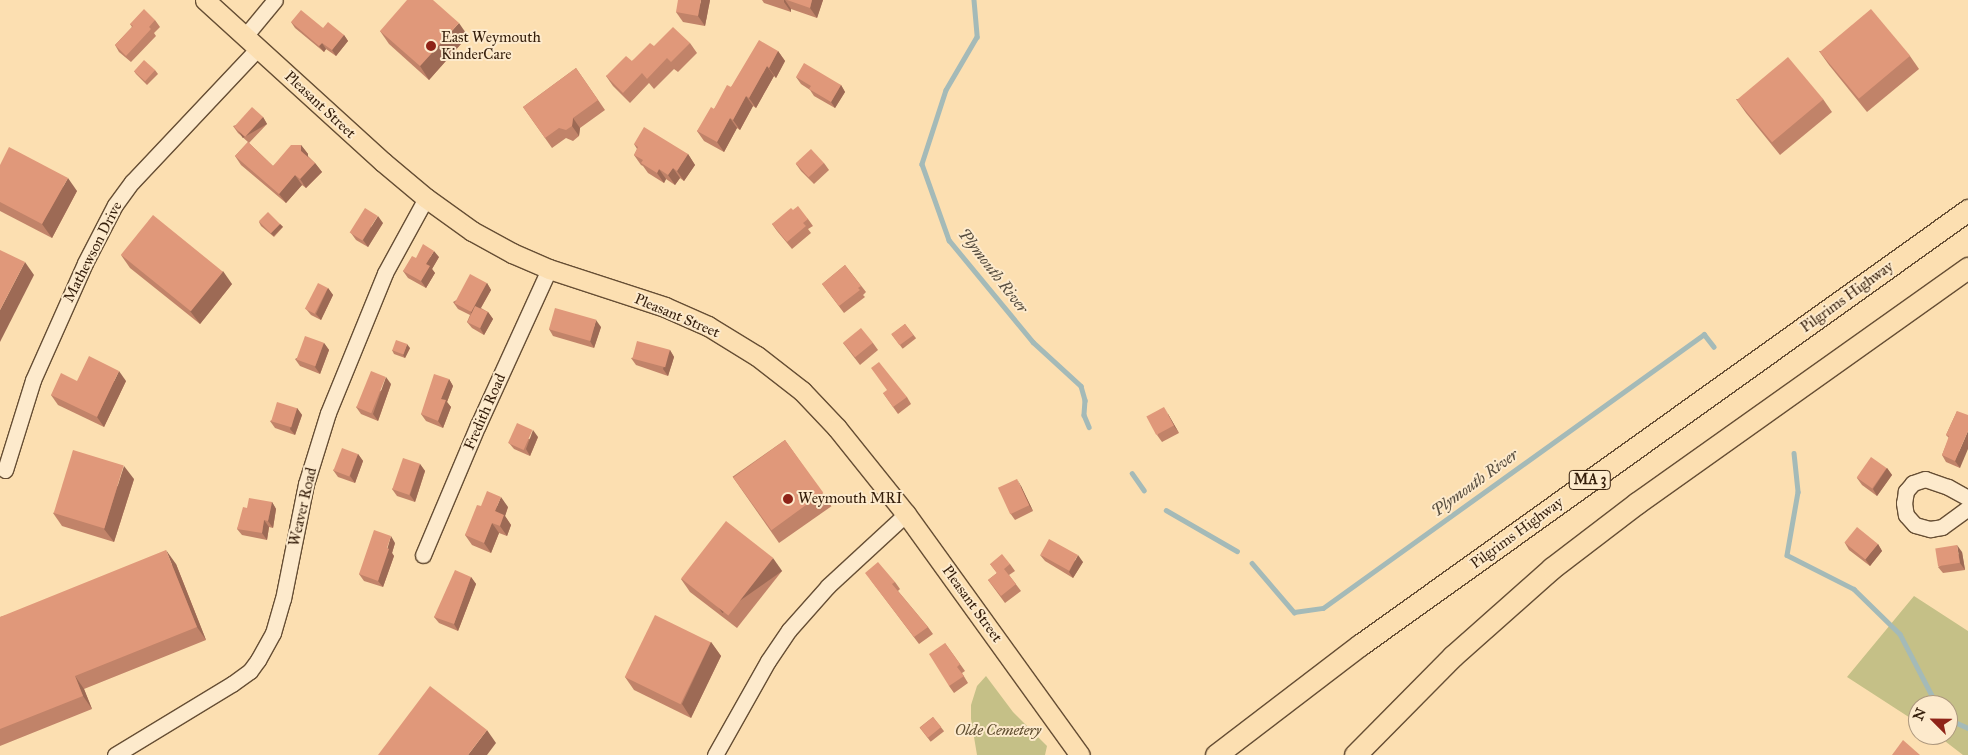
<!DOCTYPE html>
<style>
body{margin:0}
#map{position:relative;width:1968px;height:755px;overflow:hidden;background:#fcdfb1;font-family:"IM FELL Great Primer",serif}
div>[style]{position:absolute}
.green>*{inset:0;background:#c5c087}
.stream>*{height:4.5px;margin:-2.25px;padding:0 2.25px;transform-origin:2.25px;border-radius:2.25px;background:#a4bab8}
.roads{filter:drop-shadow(1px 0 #664e34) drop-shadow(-1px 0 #664e34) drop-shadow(0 1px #664e34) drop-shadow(0 -1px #664e34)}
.minor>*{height:15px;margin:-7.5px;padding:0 7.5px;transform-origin:7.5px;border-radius:7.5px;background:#fdeacc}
.major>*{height:19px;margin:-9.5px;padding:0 9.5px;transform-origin:9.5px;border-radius:9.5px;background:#fcdfb1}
.highway>*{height:21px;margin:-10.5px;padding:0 10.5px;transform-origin:10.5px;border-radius:10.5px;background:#fcdfb1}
.wall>*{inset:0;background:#c18369;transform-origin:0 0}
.shaded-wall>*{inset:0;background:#9d6a55;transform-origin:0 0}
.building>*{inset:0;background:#e0987a;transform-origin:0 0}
.dots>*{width:14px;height:14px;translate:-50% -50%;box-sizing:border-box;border:2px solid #fdeacc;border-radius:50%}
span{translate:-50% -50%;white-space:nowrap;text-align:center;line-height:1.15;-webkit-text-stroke:4px #fdeacc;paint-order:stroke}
.shield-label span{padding:1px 4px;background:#fdeacc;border:1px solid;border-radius:4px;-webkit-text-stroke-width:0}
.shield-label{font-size:14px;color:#341d0a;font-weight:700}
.poi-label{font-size:15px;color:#341d0a}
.left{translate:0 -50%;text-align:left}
.street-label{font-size:15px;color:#341d0a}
.park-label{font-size:15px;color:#604e30;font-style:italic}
.water-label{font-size:16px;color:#564c3e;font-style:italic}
.north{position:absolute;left:1908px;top:695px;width:50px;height:50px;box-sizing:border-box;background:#fdeacc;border:1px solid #ad987e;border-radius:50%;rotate:293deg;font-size:14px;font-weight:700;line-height:20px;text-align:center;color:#341d0a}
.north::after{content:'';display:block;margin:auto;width:18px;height:22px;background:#8f2418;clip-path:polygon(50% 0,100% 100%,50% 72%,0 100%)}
</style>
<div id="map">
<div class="green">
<i style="clip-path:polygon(1914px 596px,1968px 631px,1968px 755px,1963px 755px,1937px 735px,1948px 735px,1948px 705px,1918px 705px,1918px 723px,1847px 677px)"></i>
<i style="clip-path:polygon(986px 676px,1013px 712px,1047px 746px,1045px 755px,977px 755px,971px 719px,971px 705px,977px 686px)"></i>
</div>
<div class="stream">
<i style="left:974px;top:0;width:37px;rotate:85deg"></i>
<i style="left:977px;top:37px;width:61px;rotate:120.3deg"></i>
<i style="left:946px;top:90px;width:78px;rotate:108deg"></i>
<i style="left:922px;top:164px;width:81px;rotate:70.4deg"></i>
<i style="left:949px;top:240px;width:132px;rotate:50.5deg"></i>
<i style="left:1033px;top:342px;width:65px;rotate:42.5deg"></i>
<i style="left:1081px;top:386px;width:15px;rotate:74deg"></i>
<i style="left:1085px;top:400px;width:15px;rotate:94deg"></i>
<i style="left:1084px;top:415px;width:13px;rotate:67deg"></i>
<i style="left:1794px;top:453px;width:39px;rotate:84deg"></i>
<i style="left:1798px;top:492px;width:64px;rotate:99.9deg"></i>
<i style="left:1787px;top:555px;width:75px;rotate:26.9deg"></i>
<i style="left:1854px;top:589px;width:64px;rotate:44.4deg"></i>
<i style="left:1900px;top:634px;width:80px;rotate:62.5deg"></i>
<i style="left:1132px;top:473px;width:21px;rotate:55deg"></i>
<i style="left:1166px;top:510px;width:82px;rotate:30deg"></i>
<i style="left:1252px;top:563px;width:65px;rotate:49.4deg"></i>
<i style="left:1294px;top:612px;width:29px;rotate:-8deg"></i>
<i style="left:1323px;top:608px;width:469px;rotate:-35.7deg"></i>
<i style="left:1704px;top:334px;width:16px;rotate:52deg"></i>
<i style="left:1948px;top:719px;width:22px;rotate:24deg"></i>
</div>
<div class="roads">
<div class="minor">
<i style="left:246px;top:35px;width:45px;rotate:-50.4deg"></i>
<i style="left:5px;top:470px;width:94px;rotate:-72.7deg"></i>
<i style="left:33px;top:380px;width:128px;rotate:-66deg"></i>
<i style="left:85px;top:263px;width:65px;rotate:-62.7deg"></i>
<i style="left:115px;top:205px;width:29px;rotate:-54deg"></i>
<i style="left:132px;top:182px;width:185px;rotate:-46.7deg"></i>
<i style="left:1968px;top:498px;width:23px;rotate:-151deg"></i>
<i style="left:1948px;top:487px;width:24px;rotate:-161deg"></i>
<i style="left:1925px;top:479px;width:13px;rotate:162deg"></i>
<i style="left:1913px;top:483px;width:11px;rotate:131deg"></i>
<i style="left:1906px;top:491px;width:12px;rotate:99deg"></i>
<i style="left:1904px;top:503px;width:12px;rotate:81deg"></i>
<i style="left:1906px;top:515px;width:13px;rotate:48deg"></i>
<i style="left:1915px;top:525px;width:16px;rotate:15deg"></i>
<i style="left:1930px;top:529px;width:12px;rotate:-9deg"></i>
<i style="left:1942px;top:527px;width:32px;rotate:-36deg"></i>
<i style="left:423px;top:555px;width:141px;rotate:-67.1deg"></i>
<i style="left:478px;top:425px;width:171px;rotate:-65.5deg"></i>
<i style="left:115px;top:755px;width:137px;rotate:-31.3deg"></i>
<i style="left:232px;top:684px;width:22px;rotate:-36deg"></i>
<i style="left:250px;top:671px;width:14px;rotate:-54deg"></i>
<i style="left:258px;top:660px;width:31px;rotate:-61deg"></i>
<i style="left:273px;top:633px;width:35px;rotate:-74deg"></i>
<i style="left:283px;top:599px;width:117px;rotate:-78.7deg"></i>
<i style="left:306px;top:484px;width:74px;rotate:-72.8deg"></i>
<i style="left:328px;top:413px;width:151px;rotate:-67.8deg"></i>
<i style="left:385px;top:273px;width:85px;rotate:-61.3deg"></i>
<i style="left:715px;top:755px;width:108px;rotate:-60.6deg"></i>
<i style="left:768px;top:661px;width:37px;rotate:-56deg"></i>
<i style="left:789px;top:630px;width:59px;rotate:-48.4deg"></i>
<i style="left:828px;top:586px;width:106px;rotate:-42.7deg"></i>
</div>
<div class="major">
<i style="left:205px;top:0;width:241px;rotate:42.3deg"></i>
<i style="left:383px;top:162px;width:56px;rotate:39.9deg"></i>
<i style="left:426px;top:198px;width:57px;rotate:35.7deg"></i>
<i style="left:472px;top:231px;width:46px;rotate:28.8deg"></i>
<i style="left:512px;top:253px;width:40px;rotate:23.4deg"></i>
<i style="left:549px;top:269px;width:122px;rotate:18.1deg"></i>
<i style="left:665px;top:307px;width:47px;rotate:23.8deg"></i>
<i style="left:708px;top:326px;width:57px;rotate:31.5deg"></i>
<i style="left:757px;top:356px;width:57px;rotate:37.9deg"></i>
<i style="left:802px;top:391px;width:51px;rotate:46.6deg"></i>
<i style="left:837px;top:428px;width:110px;rotate:51.3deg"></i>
<i style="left:906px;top:514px;width:297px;rotate:54.2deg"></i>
</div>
<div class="highway">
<i style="left:1216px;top:755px;width:181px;rotate:-37.4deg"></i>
<i style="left:1360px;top:645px;width:748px;rotate:-35.58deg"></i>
<i style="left:1355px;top:755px;width:139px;rotate:-45.3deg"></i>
<i style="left:1453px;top:656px;width:132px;rotate:-41.6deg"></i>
<i style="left:1552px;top:568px;width:107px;rotate:-37.4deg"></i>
<i style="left:1637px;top:503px;width:406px;rotate:-35.4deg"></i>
</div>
</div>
<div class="wall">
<i style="clip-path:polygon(710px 0,705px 26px,683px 22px,676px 12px)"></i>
<i style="clip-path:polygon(762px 0,823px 0,817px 18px,791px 9px,791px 12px,764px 3px)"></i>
<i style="clip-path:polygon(155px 20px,160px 27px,154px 33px,156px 36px,131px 62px,119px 52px,115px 45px,132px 27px,130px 24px)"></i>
<i style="clip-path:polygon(291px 22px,323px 28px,344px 35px,348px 41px,336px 56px,326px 49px,324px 52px,295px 28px)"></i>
<i style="clip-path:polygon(380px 31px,468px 36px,429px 80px,389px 44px)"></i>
<i style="clip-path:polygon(690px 43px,697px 53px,678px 72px,674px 69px,654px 89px,649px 83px,630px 103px,613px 86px,606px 76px,632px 61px,654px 46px)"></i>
<i style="clip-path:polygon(778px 51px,785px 61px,776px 78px,774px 76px,756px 108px,753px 106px,740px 130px,737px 128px,724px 152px,704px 141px,697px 131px,731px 87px)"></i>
<i style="clip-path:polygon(1819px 51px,1910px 56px,1919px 69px,1867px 112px,1829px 65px)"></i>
<i style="clip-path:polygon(576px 68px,605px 110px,580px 128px,579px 136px,573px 141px,566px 138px,552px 148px,523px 107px)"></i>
<i style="clip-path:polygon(155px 70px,158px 74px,147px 85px,136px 74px,134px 71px)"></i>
<i style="clip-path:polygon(796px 77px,841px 85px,845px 92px,835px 108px,814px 96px,810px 90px,801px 84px)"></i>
<i style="clip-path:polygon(1736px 99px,1823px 99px,1832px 112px,1780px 155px,1746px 113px)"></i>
<i style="clip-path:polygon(263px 117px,267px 124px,249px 143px,273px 166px,301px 145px,308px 154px,308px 156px,315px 163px,322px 172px,306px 188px,302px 185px,286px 203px,241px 165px,235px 156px,248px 142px,238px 133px,233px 126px)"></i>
<i style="clip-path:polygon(634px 144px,688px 154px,695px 165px,684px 181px,680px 178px,675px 185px,666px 179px,664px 183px,648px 173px,643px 166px,641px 165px,634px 155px,637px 149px)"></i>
<i style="clip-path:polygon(824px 163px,829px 170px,814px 184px,801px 171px,796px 164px)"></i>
<i style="clip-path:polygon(0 165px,77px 191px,52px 238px,0 211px)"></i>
<i style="clip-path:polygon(793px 210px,808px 219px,813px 226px,808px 229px,811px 233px,792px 249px,777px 231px,772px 224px)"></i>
<i style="clip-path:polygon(259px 222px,280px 224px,283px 227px,274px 237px,261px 226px)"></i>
<i style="clip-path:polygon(383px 223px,368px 247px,356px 240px,351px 233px)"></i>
<i style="clip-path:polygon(121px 255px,232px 284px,200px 324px,130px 268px)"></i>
<i style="clip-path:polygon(439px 257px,432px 269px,435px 273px,426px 288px,408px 278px,403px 271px,416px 258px)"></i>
<i style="clip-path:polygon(845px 265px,866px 292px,863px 295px,865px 297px,844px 313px,822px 284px)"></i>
<i style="clip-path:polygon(487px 283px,491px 290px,481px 308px,488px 312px,493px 319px,484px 335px,472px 328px,467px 322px,470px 315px,458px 309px,453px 302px)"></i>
<i style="clip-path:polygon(328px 288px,333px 295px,321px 320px,311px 315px,306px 309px)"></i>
<i style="left:905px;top:324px;width:18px;height:17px;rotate:52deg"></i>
<i style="clip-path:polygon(601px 327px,594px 348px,553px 336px,549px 329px)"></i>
<i style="clip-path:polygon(324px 343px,329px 350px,320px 374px,300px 366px,295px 359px)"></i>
<i style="clip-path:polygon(843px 343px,873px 343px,878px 350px,860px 365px)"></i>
<i style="clip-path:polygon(410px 348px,405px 358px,394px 354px,392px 350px)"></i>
<i style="clip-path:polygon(670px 350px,674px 357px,668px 376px,636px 365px,631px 358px)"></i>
<i style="clip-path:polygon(449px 379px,453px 386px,447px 402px,451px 407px,443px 428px,426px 421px,421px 414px)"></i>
<i style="clip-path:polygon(77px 381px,126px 381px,104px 427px,58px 405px,51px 395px)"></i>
<i style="clip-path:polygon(391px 384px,378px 421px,361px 414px,356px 407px)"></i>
<i style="clip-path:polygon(883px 393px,907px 397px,911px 404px,898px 414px)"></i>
<i style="clip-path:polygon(297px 408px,302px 415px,295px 435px,275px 428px,270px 421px)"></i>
<i style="clip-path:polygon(1957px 411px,1960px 468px,1946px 462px,1942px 455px,1949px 438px,1946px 435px)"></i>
<i style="clip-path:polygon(1168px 414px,1179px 433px,1162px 442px,1157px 435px)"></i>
<i style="clip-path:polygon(538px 437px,530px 456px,514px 449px,509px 443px)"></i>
<i style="left:785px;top:440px;width:81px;height:64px;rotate:55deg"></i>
<i style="clip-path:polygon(358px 454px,363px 461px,355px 483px,338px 477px,333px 470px)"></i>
<i style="clip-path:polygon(420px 464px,425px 471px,415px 502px,397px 496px,392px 489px)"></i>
<i style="clip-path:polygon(1887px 468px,1892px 475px,1877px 496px,1862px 485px,1857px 478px)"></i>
<i style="clip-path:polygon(134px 479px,114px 542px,62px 526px,53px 513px)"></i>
<i style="clip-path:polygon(1021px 486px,1033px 511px,1015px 520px,1010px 513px)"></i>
<i style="clip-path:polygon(272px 502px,276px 509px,273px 528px,269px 527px,267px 540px,242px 535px,237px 529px,247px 508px)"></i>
<i style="clip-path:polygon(481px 506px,508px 507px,505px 516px,511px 525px,507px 536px,499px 533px,491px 553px,472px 545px,465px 535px)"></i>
<i style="clip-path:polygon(395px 543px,392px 553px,394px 556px,383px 587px,364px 581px,359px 574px)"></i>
<i style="clip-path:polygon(1845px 543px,1878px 544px,1882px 551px,1870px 566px,1849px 550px)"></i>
<i style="clip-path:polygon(1962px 552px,1965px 570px,1943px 573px,1938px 567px)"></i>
<i style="clip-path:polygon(1040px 555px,1083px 562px,1073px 578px,1045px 561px)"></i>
<i style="clip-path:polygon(176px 564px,206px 640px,84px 689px,92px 709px,0 746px,0 617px)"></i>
<i style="clip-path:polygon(990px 564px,1010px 564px,1015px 571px,1009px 575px,1021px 591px,1005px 603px,988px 580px,997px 573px)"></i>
<i style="clip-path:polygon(782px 571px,737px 628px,690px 592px,681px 579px)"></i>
<i style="clip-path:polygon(471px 577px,476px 584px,458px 631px,439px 623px,434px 617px)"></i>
<i style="clip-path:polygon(870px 579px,895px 582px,900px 589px,898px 591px,928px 627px,933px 634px,919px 644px)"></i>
<i style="clip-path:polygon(711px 642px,721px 656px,691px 718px,634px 690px,625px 677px)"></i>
<i style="clip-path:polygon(945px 643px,965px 671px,962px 673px,968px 683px,954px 693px,949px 686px)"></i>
<i style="left:933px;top:717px;width:18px;height:17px;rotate:52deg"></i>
</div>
<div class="shaded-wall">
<i style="clip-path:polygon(701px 0,710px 0,705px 26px,698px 16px)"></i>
<i style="clip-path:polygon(784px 0,785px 0,791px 9px,791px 12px,784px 2px)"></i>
<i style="clip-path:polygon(812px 0,823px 0,817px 18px,810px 8px)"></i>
<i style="clip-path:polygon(459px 23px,468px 36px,429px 80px,420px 66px)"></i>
<i style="clip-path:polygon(344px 35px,348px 41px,336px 56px,332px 50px)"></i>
<i style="clip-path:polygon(322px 43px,326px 49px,324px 52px,319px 46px)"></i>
<i style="clip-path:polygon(778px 51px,785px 61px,776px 78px,769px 68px)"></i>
<i style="clip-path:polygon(767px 66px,774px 76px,756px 108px,749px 98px)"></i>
<i style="clip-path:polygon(841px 85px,845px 92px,835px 108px,831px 102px)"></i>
<i style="clip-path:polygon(746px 96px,753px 106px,740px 130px,733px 120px)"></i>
<i style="left:263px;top:117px;width:8px;height:28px;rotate:60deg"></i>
<i style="clip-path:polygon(573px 118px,580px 128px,579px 136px,572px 126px)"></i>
<i style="clip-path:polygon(730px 118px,737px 128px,724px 152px,717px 142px)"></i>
<i style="clip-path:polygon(301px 145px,308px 154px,308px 160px,301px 151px)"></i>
<i style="clip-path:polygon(688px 154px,695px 165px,684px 181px,677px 171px)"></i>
<i style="clip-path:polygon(315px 163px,322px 172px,306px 188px,300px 179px)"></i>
<i style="clip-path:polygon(673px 168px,680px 178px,675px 185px,668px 175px)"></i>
<i style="clip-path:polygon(659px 169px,666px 179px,664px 183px,657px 173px)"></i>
<i style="clip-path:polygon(295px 175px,302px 185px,286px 203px,279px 194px)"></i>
<i style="clip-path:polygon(68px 178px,77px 191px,52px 238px,42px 224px)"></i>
<i style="clip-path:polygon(378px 216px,383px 223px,368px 247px,363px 240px)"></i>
<i style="left:280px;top:224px;width:4px;height:13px;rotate:45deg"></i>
<i style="clip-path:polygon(434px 251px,439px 257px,432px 269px,435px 273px,426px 288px,421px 281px,426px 264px)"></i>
<i style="clip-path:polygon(25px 262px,34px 275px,0 342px,0 310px)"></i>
<i style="clip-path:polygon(223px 271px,232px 284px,200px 324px,190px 311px)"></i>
<i style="clip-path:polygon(487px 283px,491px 290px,475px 318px,470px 311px)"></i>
<i style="clip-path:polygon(328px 288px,333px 295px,321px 320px,316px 314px)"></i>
<i style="clip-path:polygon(488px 312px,493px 319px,484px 335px,480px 328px)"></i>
<i style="clip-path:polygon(596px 320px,601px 327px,594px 348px,590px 341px)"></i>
<i style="clip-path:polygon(324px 343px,329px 350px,320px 374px,315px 367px)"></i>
<i style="clip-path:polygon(407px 344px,410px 348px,405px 358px,403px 355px)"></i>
<i style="clip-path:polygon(670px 350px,674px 357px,668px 376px,663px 369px)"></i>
<i style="clip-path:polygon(119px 371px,126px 381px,104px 427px,97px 417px)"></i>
<i style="clip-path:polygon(386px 377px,391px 384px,378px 421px,373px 414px)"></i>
<i style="clip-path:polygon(449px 379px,453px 386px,447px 402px,451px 407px,443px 428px,438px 421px,441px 399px)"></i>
<i style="clip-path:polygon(1164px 407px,1168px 414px,1179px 433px,1174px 426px)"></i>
<i style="clip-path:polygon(297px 408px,302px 415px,295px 435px,290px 429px)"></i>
<i style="clip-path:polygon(533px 430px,538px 437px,530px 456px,526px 449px)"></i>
<i style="clip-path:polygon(1968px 431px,1968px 449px,1960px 468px,1955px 461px)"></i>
<i style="clip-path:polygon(358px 454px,363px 461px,355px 483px,350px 476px)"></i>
<i style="clip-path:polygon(420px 464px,425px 471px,415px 502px,410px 495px)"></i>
<i style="clip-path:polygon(124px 466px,134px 479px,114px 542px,104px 529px)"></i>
<i style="clip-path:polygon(1887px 468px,1892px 475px,1877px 496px,1873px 489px)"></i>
<i style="clip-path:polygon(1017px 479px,1021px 486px,1033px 511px,1029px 505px)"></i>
<i style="clip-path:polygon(501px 497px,508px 507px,505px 516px,511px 525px,507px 536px,500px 526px,495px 511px)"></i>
<i style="clip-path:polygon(272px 502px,276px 509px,273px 528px,268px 521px)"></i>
<i style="clip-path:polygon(264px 520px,269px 527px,267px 540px,262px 533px)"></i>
<i style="clip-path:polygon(492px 523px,499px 533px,491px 553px,484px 543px)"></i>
<i style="clip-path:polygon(391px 536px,395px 543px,392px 553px,394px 556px,383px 587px,378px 581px)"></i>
<i style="clip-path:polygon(1878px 544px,1882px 551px,1870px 566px,1865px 559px)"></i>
<i style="clip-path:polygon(1957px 545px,1962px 552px,1965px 570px,1960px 563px)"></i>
<i style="clip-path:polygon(166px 550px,176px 564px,206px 640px,197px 627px)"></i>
<i style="clip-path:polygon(1078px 555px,1083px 562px,1073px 578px,1069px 572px)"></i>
<i style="left:773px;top:558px;width:16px;height:73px;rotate:55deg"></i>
<i style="clip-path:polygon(471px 577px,476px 584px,458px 631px,454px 624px)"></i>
<i style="clip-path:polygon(711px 642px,721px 656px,691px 718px,682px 704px)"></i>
<i style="clip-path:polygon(75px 676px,84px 689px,92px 709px,83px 696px)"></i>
<i style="clip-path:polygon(487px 730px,496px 743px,487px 755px,468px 755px)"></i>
</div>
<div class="building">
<i style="clip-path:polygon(407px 0,433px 0,459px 23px,420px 66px,380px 31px)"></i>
<i style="clip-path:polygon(678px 0,701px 0,698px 16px,676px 12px)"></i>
<i style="clip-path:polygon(787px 0,812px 0,810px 8px)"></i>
<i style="clip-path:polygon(144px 9px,155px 20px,149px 27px,151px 29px,126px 56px,115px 45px,133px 26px,130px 24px)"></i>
<i style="left:1871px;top:9px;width:61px;height:67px;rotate:50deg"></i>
<i style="clip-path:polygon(301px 10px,323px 28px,328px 22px,344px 35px,332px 50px,322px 43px,319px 46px,291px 22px)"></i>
<i style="clip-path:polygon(673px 27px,690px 43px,671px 62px,667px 58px,647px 79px,642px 73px,623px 93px,606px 76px,626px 56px,632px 61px,650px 43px,654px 46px)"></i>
<i style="clip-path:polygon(759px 40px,778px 51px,769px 68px,767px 66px,749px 98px,746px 96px,733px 120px,730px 118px,717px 142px,697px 131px,711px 107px,714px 109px,727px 85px,731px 87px)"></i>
<i style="left:1788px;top:57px;width:55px;height:67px;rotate:50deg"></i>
<i style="left:144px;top:60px;width:15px;height:15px;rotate:42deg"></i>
<i style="clip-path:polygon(804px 63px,841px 85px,831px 102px,809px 89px,811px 86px,796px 77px)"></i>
<i style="clip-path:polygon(576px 68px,598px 100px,573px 118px,572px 126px,566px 130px,559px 128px,545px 138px,523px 107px)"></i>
<i style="left:252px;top:107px;width:15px;height:27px;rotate:42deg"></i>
<i style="clip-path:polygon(644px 127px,688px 154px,677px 171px,673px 168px,668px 175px,659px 169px,657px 173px,641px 163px,643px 160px,634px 155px,638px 147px,634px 144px)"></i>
<i style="clip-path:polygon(248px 142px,273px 166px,291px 145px,301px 145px,301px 151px,315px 163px,300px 179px,295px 175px,279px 194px,235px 156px)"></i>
<i style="clip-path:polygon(9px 147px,68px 178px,42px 224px,0 202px,0 165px)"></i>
<i style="left:811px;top:149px;width:19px;height:21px;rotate:47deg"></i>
<i style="clip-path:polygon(798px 206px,808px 219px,803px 223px,806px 226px,787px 242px,772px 224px,791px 208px,793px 210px)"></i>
<i style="left:365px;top:208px;width:15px;height:29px;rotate:32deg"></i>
<i style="left:268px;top:212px;width:17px;height:13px;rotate:45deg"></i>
<i style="left:153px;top:215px;width:90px;height:51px;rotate:39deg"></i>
<i style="clip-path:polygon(423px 244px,434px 251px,426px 264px,430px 266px,421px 281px,403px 271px,412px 256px,416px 258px)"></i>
<i style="clip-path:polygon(0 250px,25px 262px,0 310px)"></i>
<i style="clip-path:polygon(845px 265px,861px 286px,858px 288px,860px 290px,839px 306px,822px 284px)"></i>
<i style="left:470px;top:274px;width:19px;height:33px;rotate:28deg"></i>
<i style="left:318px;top:283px;width:11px;height:29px;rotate:27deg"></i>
<i style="left:475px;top:306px;width:14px;height:18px;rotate:25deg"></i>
<i style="left:555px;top:308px;width:43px;height:22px;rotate:16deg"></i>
<i style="left:905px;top:324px;width:14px;height:17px;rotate:54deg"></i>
<i style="left:861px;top:328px;width:19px;height:23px;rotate:51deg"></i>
<i style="left:305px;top:336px;width:20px;height:25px;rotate:20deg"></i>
<i style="left:396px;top:340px;width:12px;height:11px;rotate:20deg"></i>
<i style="left:637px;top:341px;width:34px;height:18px;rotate:15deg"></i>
<i style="clip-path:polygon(89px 356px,119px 371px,97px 417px,51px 395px,61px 373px,77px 381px)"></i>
<i style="clip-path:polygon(879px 362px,907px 397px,893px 407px,883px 393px,887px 390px,871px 368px)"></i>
<i style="left:371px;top:371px;width:16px;height:39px;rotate:22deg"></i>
<i style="clip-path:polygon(434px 374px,449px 379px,441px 399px,446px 400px,438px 421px,421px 414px)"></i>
<i style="left:277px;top:402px;width:21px;height:20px;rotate:17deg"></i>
<i style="left:1164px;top:407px;width:21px;height:20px;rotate:62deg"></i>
<i style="clip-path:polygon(1957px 411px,1968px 415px,1968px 431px,1955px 461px,1942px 455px,1949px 436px,1946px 435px)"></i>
<i style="left:517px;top:423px;width:17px;height:22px;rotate:24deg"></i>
<i style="left:785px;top:440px;width:65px;height:64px;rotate:54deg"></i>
<i style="left:342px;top:448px;width:17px;height:24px;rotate:21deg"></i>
<i style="left:73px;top:450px;width:53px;height:66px;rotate:17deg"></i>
<i style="left:1871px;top:457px;width:19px;height:25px;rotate:35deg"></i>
<i style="left:403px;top:458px;width:18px;height:33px;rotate:19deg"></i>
<i style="left:1017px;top:479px;width:29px;height:21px;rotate:65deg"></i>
<i style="clip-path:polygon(487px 491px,501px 497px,495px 511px,504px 515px,500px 526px,492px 523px,484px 543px,465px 535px,477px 505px,481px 506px)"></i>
<i style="clip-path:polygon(249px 498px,272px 502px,268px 521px,264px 520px,262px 533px,237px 529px,243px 507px,247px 508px)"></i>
<i style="left:726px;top:521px;width:60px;height:73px;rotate:38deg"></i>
<i style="left:1857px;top:527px;width:27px;height:20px;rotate:39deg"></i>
<i style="clip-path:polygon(374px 530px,391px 536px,387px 548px,389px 549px,378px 581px,359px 574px)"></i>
<i style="left:1049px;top:539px;width:33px;height:18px;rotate:29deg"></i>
<i style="left:1957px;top:545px;width:18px;height:22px;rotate:81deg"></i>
<i style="clip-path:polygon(166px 550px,197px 627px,75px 676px,83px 696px,0 729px,0 617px)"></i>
<i style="clip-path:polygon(1002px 554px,1010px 564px,1004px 569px,1016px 584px,1001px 596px,988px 580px,997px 573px,990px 564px)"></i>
<i style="clip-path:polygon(878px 562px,895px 582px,892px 584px,928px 627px,914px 637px,865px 573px)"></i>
<i style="clip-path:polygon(455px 570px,471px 577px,454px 624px,434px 617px)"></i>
<i style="left:655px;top:615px;width:62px;height:69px;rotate:26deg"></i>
<i style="clip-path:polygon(945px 643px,960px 664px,957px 667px,964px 676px,949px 686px,929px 654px)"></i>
<i style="clip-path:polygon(430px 686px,487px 730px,468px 755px,378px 755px)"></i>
<i style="left:933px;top:717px;width:13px;height:17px;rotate:51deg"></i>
<i style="clip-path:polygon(1903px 740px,1920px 755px,1892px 755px)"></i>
</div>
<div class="dots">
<i style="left:431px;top:46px;background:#8f2418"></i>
<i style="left:788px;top:499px;background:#8f2418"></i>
</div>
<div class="shield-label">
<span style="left:1590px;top:480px">MA 3</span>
</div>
<div class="poi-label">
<span class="left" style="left:441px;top:46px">East Weymouth<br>KinderCare</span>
<span class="left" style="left:798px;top:499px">Weymouth MRI</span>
</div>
<div class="street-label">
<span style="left:320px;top:105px;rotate:43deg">Pleasant Street</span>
<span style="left:93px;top:252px;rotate:-63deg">Mathewson Drive</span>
<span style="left:1847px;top:297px;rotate:-36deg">Pilgrims Highway</span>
<span style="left:677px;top:316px;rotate:23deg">Pleasant Street</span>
<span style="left:485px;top:412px;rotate:-66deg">Fredith Road</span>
<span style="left:303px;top:507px;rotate:-77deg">Weaver Road</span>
<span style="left:1517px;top:533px;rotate:-36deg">Pilgrims Highway</span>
<span style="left:972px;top:604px;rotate:54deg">Pleasant Street</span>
</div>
<div class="park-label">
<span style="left:998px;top:731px">Olde Cemetery</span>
</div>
<div class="water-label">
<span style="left:993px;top:271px;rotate:52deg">Plymouth River</span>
<span style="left:1475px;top:483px;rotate:-36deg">Plymouth River</span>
</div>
<div class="north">N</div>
</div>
